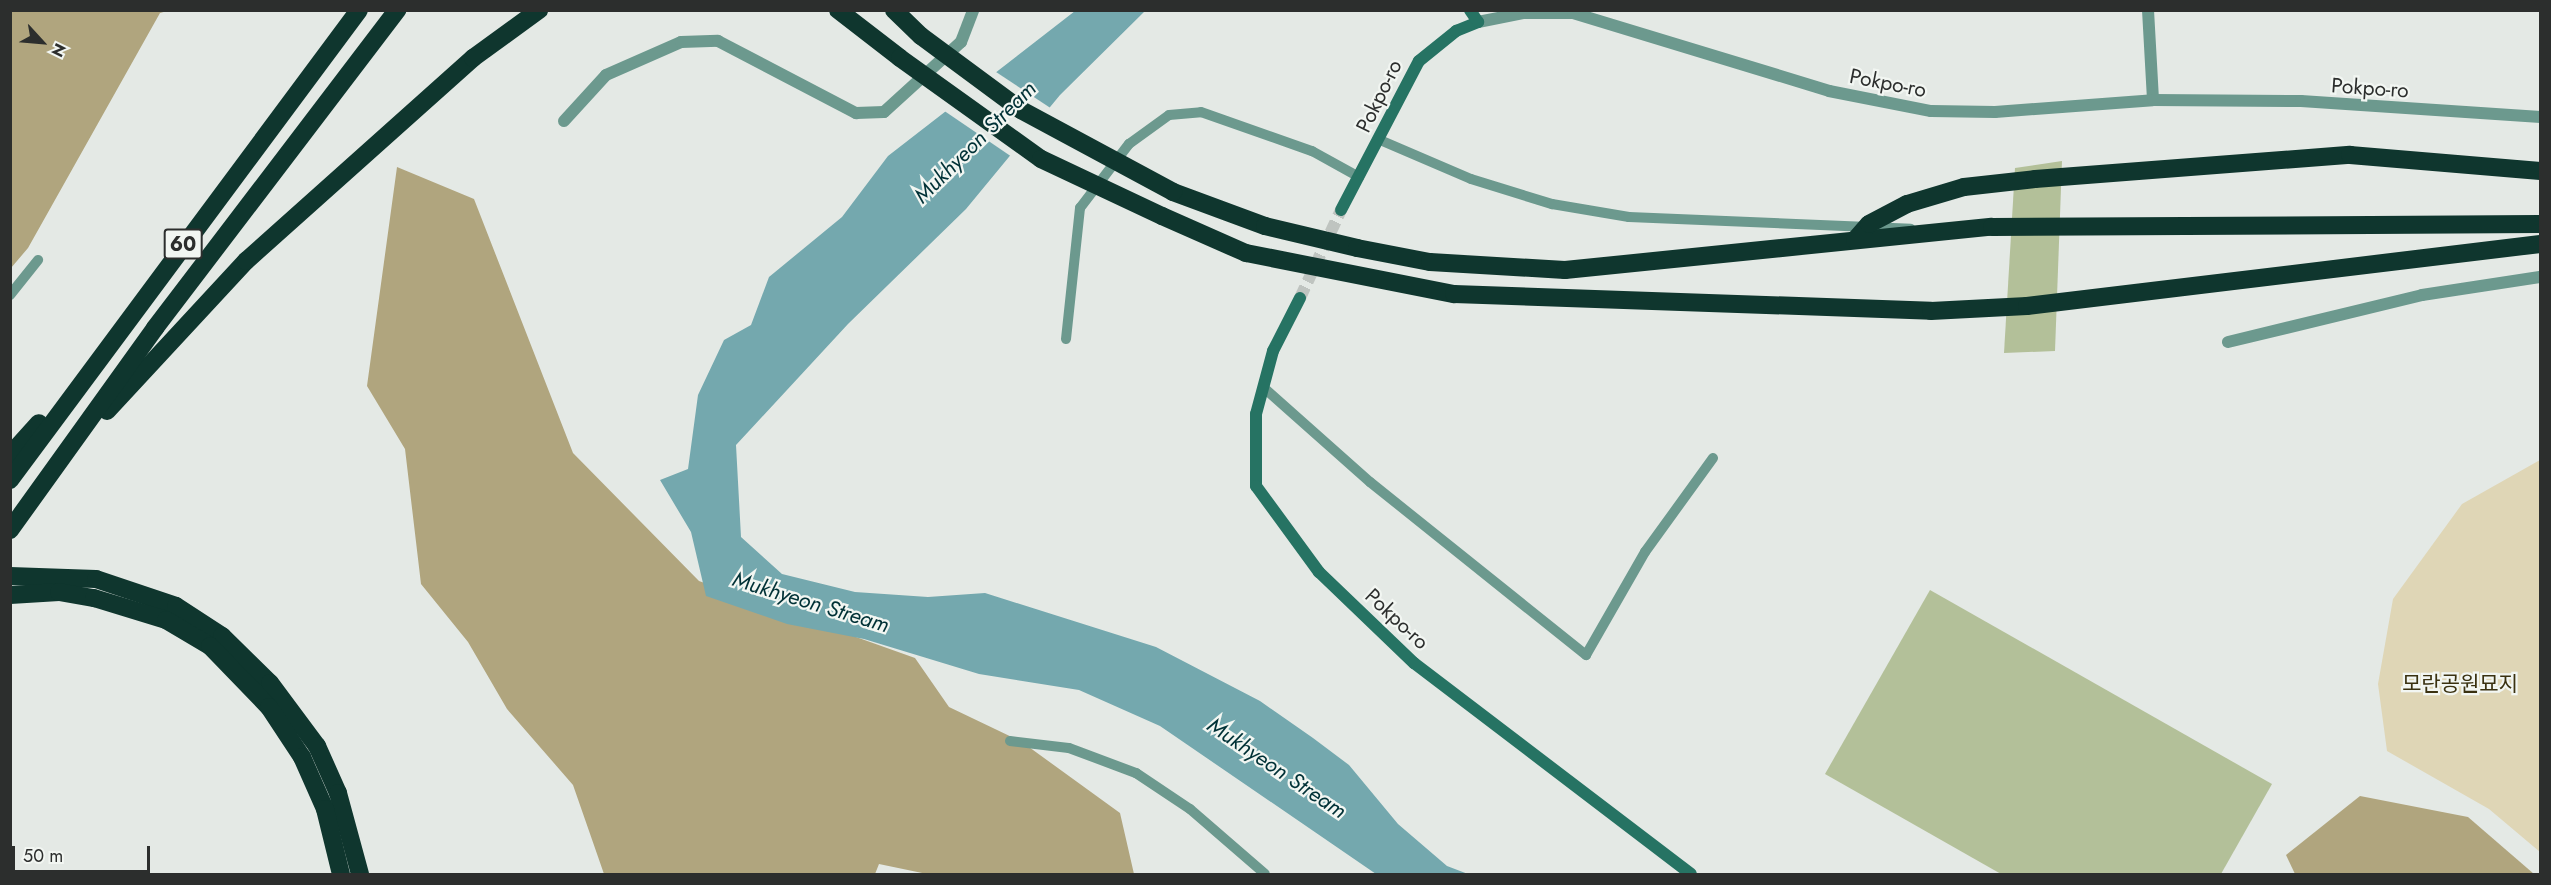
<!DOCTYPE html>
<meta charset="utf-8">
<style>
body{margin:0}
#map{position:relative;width:2551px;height:885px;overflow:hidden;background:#e4e9e5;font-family:Jost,"Noto Sans KR",sans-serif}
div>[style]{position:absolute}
.green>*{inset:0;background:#dfd6b6}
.forest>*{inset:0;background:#b0a57e}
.water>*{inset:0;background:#74a8ae}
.pier>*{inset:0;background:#e4e9e5}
.building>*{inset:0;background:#b3c099}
.secondary-tunnel>*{height:12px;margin-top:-6px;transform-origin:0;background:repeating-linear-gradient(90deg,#bfc4c0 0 12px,transparent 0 18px)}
.service>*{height:10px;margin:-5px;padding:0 5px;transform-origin:5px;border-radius:5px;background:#6c998e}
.minor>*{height:12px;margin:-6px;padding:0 6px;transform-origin:6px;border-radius:6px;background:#6c998e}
.secondary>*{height:12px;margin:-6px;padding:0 6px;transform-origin:6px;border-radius:6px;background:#267363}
.motorway>*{height:18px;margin:-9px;padding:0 9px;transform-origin:9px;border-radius:9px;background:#0f362e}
.motorway-bridge>*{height:18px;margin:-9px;padding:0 9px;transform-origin:9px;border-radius:9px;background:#0f362e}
span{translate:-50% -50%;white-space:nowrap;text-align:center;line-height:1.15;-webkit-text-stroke:4.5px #f2f6f2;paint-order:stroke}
.shield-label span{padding:2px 4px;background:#f2f6f2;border:2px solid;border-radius:4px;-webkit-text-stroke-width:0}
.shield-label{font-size:20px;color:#2c2e2d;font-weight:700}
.street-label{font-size:21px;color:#2c2e2d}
.park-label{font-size:21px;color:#3a3110}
.water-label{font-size:22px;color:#003136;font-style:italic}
.frame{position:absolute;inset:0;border:12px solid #2c2e2d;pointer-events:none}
.north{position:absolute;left:12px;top:12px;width:60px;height:60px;-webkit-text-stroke:4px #f2f6f2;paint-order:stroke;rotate:116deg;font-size:16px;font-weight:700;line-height:24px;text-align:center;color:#2c2e2d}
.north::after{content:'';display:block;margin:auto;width:21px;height:27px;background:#2c2e2d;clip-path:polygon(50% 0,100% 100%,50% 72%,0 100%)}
.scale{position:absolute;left:12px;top:846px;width:138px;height:27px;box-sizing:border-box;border:3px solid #2c2e2d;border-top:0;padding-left:8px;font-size:18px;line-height:21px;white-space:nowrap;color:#2c2e2d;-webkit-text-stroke:4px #f2f6f2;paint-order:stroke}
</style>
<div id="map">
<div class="green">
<i style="clip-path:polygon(2540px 460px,2540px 852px,2489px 809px,2387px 751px,2378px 684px,2393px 599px,2462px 504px)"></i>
</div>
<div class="forest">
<i style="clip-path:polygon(11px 10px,167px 11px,160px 13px,28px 248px,11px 268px)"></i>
<i style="clip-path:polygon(397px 167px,474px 199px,573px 453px,699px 581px,915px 658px,949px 707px,1022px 742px,1120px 813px,1134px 874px,927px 874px,879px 864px,875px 874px,604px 874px,573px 785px,507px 709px,468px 642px,421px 584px,405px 449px,367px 386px)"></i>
<i style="clip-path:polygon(2360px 796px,2468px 817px,2534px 874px,2295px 874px,2286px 855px)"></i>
</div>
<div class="water">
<i style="clip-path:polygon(1075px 11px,1145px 11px,1060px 95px,966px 209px,848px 324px,736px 445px,741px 537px,782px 574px,855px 592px,928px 597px,985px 593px,1156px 647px,1260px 701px,1313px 738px,1349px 765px,1398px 824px,1447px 866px,1468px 874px,1376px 874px,1160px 726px,1079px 690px,979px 674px,864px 639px,787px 624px,706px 596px,691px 532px,660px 480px,688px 469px,698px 395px,724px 340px,751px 325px,769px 277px,842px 217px,888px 156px)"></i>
</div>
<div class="pier">
<i style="clip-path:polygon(993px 70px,1052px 109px,1012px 157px,943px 110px)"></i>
</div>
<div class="building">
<i style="clip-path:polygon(2062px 161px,2055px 351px,2004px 353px,2015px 168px)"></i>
<i style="clip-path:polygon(1930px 590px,2272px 784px,2221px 874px,2001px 874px,1825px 774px)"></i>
</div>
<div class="secondary-tunnel">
<i style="left:1300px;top:298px;width:97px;rotate:-65deg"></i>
</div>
<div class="service">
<i style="left:1380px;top:140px;width:99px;rotate:23.2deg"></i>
<i style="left:1471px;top:179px;width:85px;rotate:17.2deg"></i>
<i style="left:1552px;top:204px;width:78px;rotate:9.6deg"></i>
<i style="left:1629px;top:217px;width:282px;rotate:2.4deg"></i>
<i style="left:10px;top:295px;width:45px;rotate:-51.3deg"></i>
<i style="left:1066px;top:339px;width:132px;rotate:-83.9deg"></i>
<i style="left:1080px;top:208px;width:81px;rotate:-52.6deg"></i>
<i style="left:1129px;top:144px;width:49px;rotate:-35.9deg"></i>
<i style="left:1169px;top:115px;width:32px;rotate:-5deg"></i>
<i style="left:1201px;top:112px;width:118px;rotate:19.4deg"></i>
<i style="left:1312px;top:151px;width:54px;rotate:29deg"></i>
<i style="left:1263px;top:387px;width:143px;rotate:41.6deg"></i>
<i style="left:1370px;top:482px;width:277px;rotate:38.7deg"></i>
<i style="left:1586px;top:655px;width:119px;rotate:-60.2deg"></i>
<i style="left:1645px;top:552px;width:116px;rotate:-54.1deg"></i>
<i style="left:1010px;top:741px;width:59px;rotate:6.8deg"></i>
<i style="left:1069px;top:748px;width:72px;rotate:20.5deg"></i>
<i style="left:1136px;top:773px;width:65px;rotate:33.7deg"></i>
<i style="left:1190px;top:809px;width:99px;rotate:40.9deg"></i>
</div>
<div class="minor">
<i style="left:2148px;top:10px;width:90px;rotate:86.8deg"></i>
<i style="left:1478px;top:22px;width:47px;rotate:-11.1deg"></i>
<i style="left:1524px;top:13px;width:49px"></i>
<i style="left:1573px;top:13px;width:268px;rotate:16.9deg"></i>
<i style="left:1829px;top:91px;width:104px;rotate:11.1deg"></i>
<i style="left:1931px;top:111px;width:64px;rotate:0.9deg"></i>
<i style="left:1995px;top:112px;width:158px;rotate:-4.3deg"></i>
<i style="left:2153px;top:100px;width:148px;rotate:0.4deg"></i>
<i style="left:2301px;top:101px;width:240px;rotate:3.8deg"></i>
<i style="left:564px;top:121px;width:62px;rotate:-47.6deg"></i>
<i style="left:606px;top:75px;width:82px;rotate:-23.7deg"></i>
<i style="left:681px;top:42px;width:37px;rotate:-2deg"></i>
<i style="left:718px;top:41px;width:156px;rotate:27.6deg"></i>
<i style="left:856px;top:113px;width:28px;rotate:-2deg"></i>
<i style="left:884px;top:112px;width:104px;rotate:-42.3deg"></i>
<i style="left:961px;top:42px;width:34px;rotate:-69deg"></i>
<i style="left:2228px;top:342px;width:200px;rotate:-13.6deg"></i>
<i style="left:2422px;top:295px;width:119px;rotate:-8.7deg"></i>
</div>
<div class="secondary">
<i style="left:1341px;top:210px;width:168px;rotate:-62.4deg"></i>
<i style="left:1419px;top:61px;width:48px;rotate:-39deg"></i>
<i style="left:1456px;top:31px;width:24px;rotate:-22deg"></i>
<i style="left:1478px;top:22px;width:14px;rotate:-124deg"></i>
<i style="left:1300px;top:298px;width:59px;rotate:117deg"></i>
<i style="left:1273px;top:351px;width:65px;rotate:105.1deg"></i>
<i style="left:1256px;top:414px;width:72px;rotate:90deg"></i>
<i style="left:1256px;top:486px;width:107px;rotate:53.8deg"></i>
<i style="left:1319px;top:572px;width:132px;rotate:43.8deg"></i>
<i style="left:1414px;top:663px;width:348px;rotate:37.3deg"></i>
</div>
<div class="motorway">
<i style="left:838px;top:10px;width:78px;rotate:37.7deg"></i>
<i style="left:894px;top:10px;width:37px;rotate:44deg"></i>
<i style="left:1173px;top:192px;width:98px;rotate:20.3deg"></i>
<i style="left:1265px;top:226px;width:95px;rotate:13.4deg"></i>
<i style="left:1357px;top:248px;width:74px;rotate:10.9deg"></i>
<i style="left:1430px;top:262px;width:135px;rotate:3.4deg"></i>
<i style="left:1565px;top:270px;width:429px;rotate:-5.8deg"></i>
<i style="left:1992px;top:227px;width:548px;rotate:-0.31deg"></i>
<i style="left:1162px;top:216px;width:92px;rotate:23.8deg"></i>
<i style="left:1246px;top:253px;width:212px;rotate:11.2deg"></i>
<i style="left:1454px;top:294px;width:477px;rotate:2deg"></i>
<i style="left:1931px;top:311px;width:96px;rotate:-3deg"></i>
<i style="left:2027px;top:306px;width:517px;rotate:-6.89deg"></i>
<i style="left:1855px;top:240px;width:21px;rotate:-49deg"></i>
<i style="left:1869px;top:224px;width:43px;rotate:-27.8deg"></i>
<i style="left:1907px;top:204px;width:59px;rotate:-16.6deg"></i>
<i style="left:1964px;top:187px;width:71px;rotate:-6.4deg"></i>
<i style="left:2035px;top:179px;width:316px;rotate:-4.4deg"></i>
<i style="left:2350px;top:155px;width:191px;rotate:4.8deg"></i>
<i style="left:107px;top:411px;width:205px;rotate:-47.2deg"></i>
<i style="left:246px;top:261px;width:305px;rotate:-41.8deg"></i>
<i style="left:473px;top:58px;width:82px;rotate:-36deg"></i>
<i style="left:10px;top:455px;width:43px;rotate:-47.8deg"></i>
<i style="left:10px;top:480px;width:585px;rotate:-53.4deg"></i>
<i style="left:10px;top:530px;width:249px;rotate:-54.3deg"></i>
<i style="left:155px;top:328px;width:400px;rotate:-52.7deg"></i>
<i style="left:10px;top:576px;width:86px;rotate:2deg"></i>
<i style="left:96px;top:579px;width:84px;rotate:18.6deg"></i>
<i style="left:176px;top:606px;width:55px;rotate:33.1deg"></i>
<i style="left:222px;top:636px;width:67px;rotate:44.4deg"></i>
<i style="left:270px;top:683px;width:79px;rotate:53.3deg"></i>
<i style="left:317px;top:746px;width:51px;rotate:65.9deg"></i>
<i style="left:338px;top:793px;width:84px;rotate:74.8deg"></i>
<i style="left:10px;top:595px;width:49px;rotate:-3.5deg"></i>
<i style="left:59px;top:592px;width:36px;rotate:10deg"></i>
<i style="left:94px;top:598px;width:75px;rotate:17deg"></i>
<i style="left:166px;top:620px;width:51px;rotate:30.6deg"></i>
<i style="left:210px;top:646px;width:85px;rotate:46deg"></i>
<i style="left:269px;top:707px;width:60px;rotate:56.6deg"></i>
<i style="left:302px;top:757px;width:57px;rotate:66.1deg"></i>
<i style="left:325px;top:809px;width:67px;rotate:76.2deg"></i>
</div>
<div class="motorway-bridge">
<i style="left:921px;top:36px;width:124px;rotate:36.5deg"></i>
<i style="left:1021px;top:110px;width:173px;rotate:28.3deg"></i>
<i style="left:900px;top:58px;width:173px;rotate:35.6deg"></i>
<i style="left:1041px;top:159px;width:134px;rotate:25.2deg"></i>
</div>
<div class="shield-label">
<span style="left:183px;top:244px">60</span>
</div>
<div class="street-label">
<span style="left:1888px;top:83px;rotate:11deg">Pokpo-ro</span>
<span style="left:2370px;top:88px;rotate:4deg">Pokpo-ro</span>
<span style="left:1379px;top:96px;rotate:-64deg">Pokpo-ro</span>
<span style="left:1397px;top:619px;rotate:43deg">Pokpo-ro</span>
</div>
<div class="park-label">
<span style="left:2460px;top:684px">모란공원묘지</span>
</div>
<div class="water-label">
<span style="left:975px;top:142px;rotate:-45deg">Mukhyeon Stream</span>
<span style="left:811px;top:602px;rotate:17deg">Mukhyeon Stream</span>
<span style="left:1277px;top:768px;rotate:34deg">Mukhyeon Stream</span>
</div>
<div class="frame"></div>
<div class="north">N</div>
<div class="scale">50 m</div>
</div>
